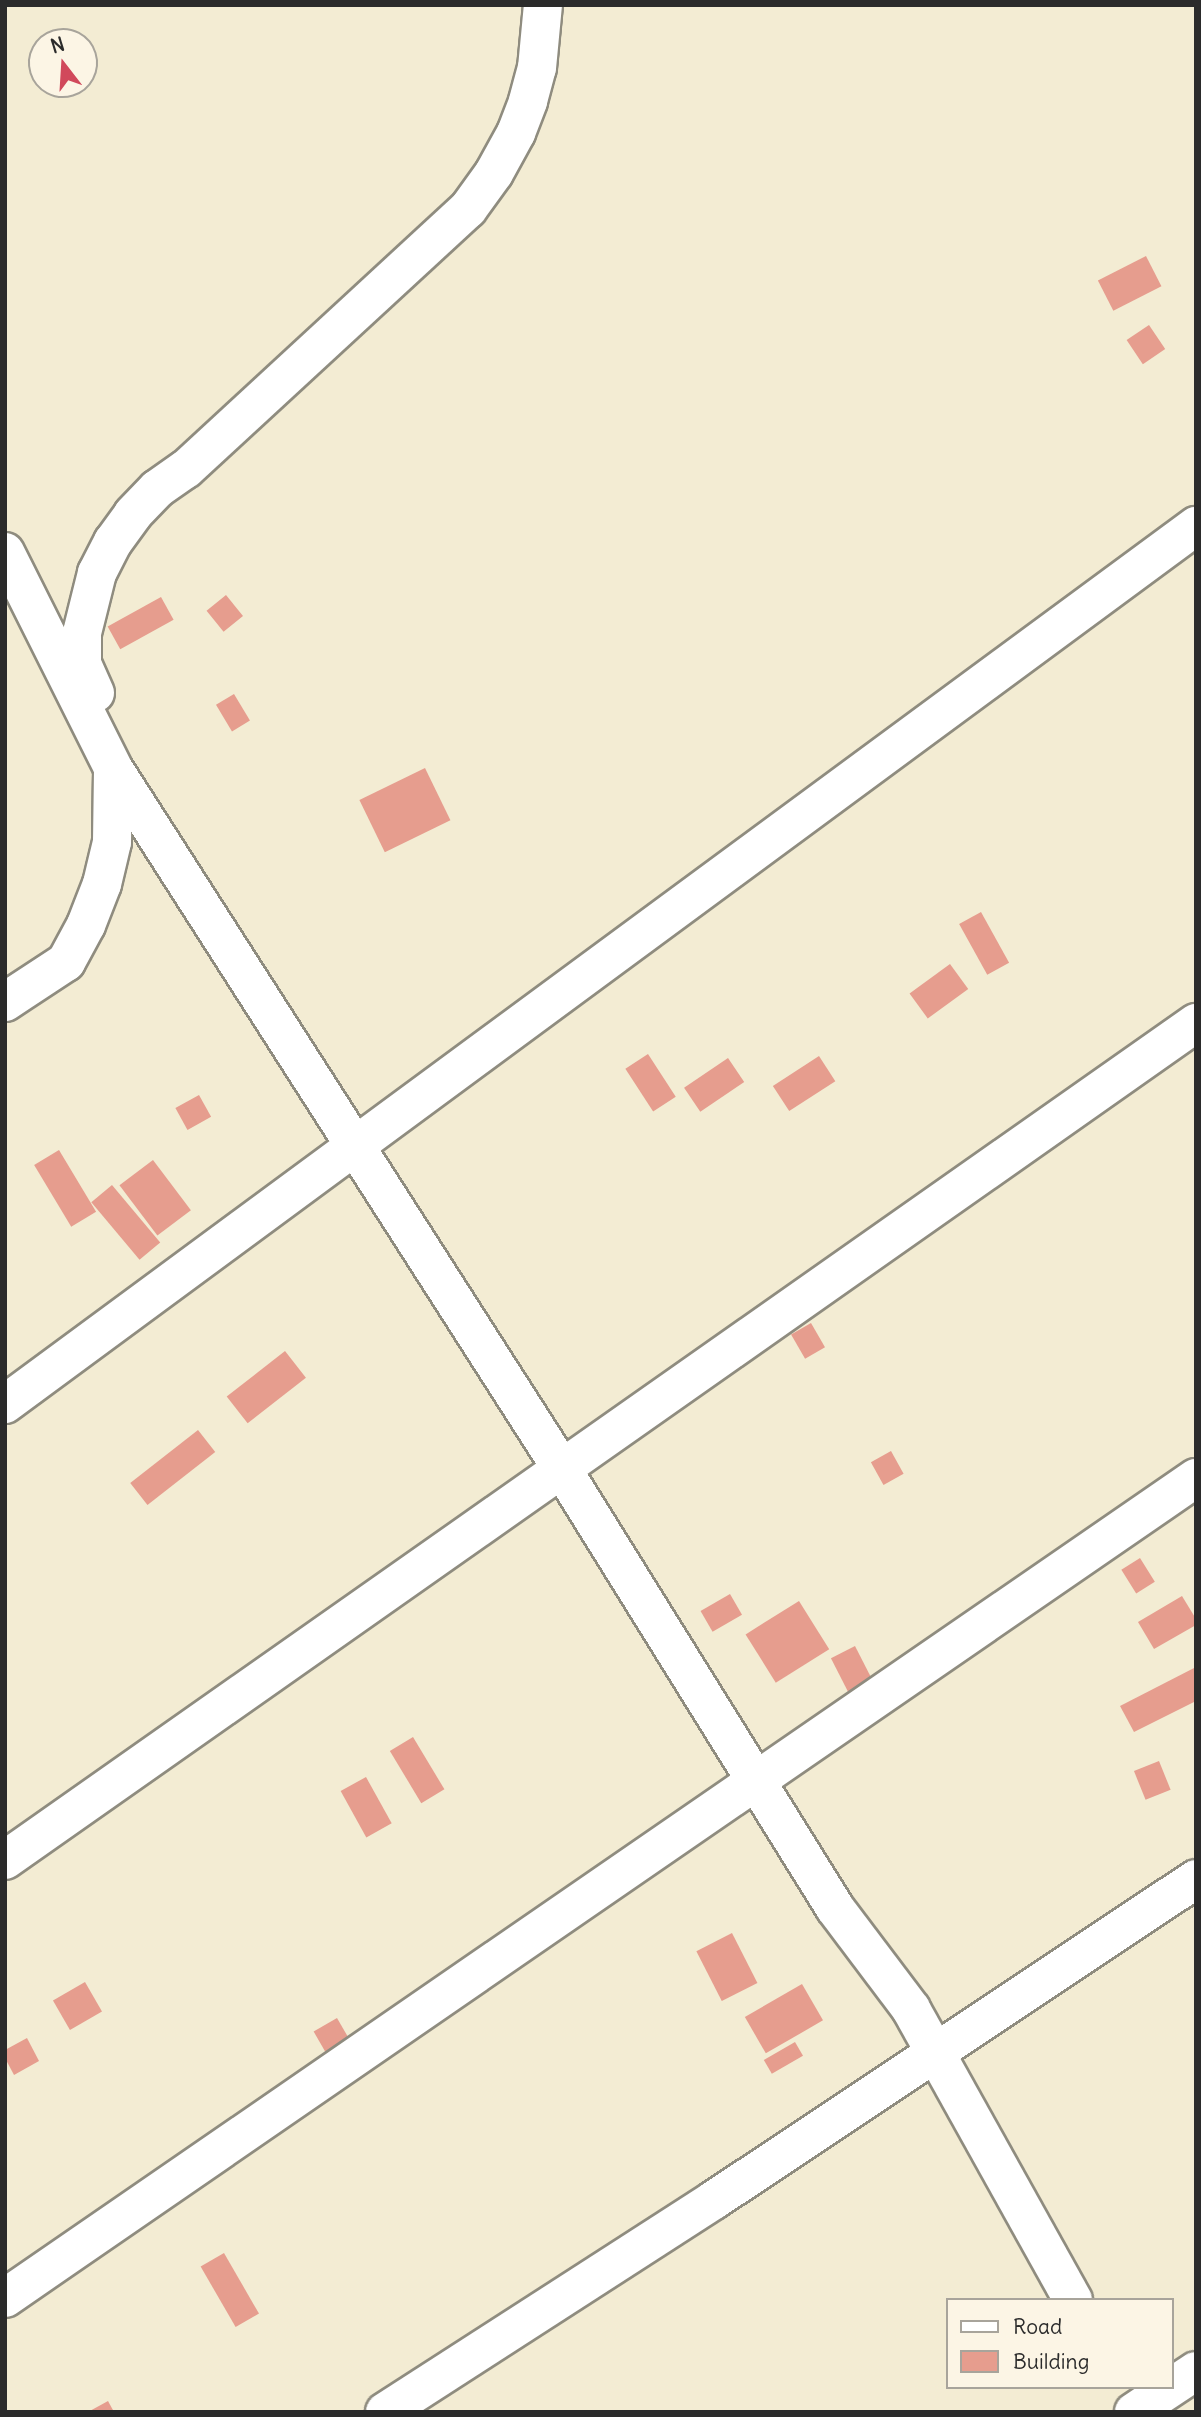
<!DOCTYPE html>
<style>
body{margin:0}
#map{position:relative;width:1201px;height:2417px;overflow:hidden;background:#f3ecd3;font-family:Delius,sans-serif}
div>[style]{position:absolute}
.building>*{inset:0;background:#e69d8e;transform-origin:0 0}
.roads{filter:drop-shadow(2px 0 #8f8c7f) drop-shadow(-2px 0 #8f8c7f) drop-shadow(0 2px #8f8c7f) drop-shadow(0 -2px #8f8c7f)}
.street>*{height:38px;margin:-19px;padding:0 19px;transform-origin:19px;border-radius:19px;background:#fff}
span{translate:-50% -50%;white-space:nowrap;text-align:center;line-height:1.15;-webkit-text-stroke:6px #fcf5e5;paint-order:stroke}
.frame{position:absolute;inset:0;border:7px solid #2b2b2b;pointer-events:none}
.legend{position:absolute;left:946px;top:2298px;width:228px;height:91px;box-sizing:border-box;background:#fcf5e5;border:2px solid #a8a49b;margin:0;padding:9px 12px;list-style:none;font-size:21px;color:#2b2b2b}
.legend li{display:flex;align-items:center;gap:14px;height:35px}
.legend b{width:35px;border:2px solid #a8a49b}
.north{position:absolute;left:28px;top:28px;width:70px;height:70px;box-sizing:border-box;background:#fcf5e5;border:2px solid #a8a49b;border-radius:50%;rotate:343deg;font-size:19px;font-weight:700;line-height:28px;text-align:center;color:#2b2b2b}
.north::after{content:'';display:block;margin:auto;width:24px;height:32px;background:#d1495b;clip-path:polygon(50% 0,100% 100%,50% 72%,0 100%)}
</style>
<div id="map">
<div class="building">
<i style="left:1146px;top:256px;width:34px;height:54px;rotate:63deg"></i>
<i style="left:1149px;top:325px;width:29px;height:27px;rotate:56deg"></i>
<i style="left:226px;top:595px;width:27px;height:25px;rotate:51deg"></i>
<i style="left:161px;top:597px;width:26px;height:61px;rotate:61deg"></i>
<i style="left:234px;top:694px;width:31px;height:21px;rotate:59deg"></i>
<i style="left:425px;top:768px;width:58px;height:73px;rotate:64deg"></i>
<i style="left:981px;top:912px;width:58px;height:25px;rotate:61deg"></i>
<i style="left:950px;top:964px;width:31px;height:50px;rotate:54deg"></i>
<i style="left:648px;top:1054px;width:51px;height:27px;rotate:57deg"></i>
<i style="left:819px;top:1056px;width:30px;height:55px;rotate:57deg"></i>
<i style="left:728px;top:1058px;width:29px;height:53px;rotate:56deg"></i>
<i style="left:199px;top:1095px;width:25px;height:27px;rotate:61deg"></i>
<i style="left:59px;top:1150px;width:72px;height:29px;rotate:59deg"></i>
<i style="left:153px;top:1160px;width:63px;height:42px;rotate:53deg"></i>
<i style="left:112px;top:1185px;width:75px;height:27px;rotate:50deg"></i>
<i style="left:811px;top:1323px;width:28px;height:23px;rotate:60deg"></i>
<i style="left:285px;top:1351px;width:34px;height:74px;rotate:52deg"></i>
<i style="left:198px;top:1430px;width:28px;height:86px;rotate:52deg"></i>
<i style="left:891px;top:1451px;width:26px;height:23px;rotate:61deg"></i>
<i style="left:1140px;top:1558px;width:28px;height:22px;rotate:58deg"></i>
<i style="left:730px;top:1594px;width:24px;height:34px;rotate:60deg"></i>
<i style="clip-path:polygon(1182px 1596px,1196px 1619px,1196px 1625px,1154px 1649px,1138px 1622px)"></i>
<i style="left:799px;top:1601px;width:57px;height:63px;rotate:58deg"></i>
<i style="left:855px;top:1646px;width:59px;height:27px;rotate:63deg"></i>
<i style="clip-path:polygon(1196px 1667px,1196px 1701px,1134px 1732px,1120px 1706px)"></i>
<i style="left:413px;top:1737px;width:61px;height:27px;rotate:59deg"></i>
<i style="left:1159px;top:1761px;width:31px;height:27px;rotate:68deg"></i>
<i style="left:366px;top:1777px;width:53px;height:29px;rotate:61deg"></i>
<i style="left:732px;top:1933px;width:56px;height:40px;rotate:63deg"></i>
<i style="left:85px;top:1982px;width:34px;height:37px;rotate:60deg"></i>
<i style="left:802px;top:1984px;width:42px;height:66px;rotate:60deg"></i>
<i style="left:337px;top:2018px;width:30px;height:27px;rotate:60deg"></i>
<i style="clip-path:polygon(27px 2038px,39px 2061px,14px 2075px,5px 2058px,5px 2050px)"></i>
<i style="left:795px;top:2042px;width:16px;height:36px;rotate:60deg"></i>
<i style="left:224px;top:2253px;width:70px;height:27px;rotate:60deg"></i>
<i style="clip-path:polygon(108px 2401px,114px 2412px,88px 2412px)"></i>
</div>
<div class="roads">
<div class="street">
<i style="left:5px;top:552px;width:241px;rotate:63.4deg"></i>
<i style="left:113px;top:768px;width:832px;rotate:57.36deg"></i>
<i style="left:562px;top:1469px;width:517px;rotate:58.12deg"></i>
<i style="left:835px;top:1908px;width:126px;rotate:53deg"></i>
<i style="left:911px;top:2009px;width:333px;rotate:60.9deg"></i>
<i style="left:95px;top:693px;width:32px;rotate:-114deg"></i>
<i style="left:82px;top:664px;width:31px;rotate:-90deg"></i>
<i style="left:82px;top:633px;width:62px;rotate:-76deg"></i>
<i style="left:97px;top:573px;width:35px;rotate:-63deg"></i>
<i style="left:113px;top:542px;width:34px;rotate:-54deg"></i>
<i style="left:133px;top:514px;width:35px;rotate:-46deg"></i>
<i style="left:157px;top:489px;width:35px;rotate:-35deg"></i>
<i style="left:186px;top:469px;width:384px;rotate:-42.7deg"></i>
<i style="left:468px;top:209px;width:44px;rotate:-54.2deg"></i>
<i style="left:494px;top:173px;width:46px;rotate:-61.2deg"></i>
<i style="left:516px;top:133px;width:34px;rotate:-69deg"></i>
<i style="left:528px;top:101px;width:34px;rotate:-75deg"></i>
<i style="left:537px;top:68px;width:63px;rotate:-84.6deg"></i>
<i style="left:5px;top:1002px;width:73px;rotate:-33.3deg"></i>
<i style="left:66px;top:962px;width:42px;rotate:-61.6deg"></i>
<i style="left:86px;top:925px;width:44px;rotate:-68.7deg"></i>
<i style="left:102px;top:884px;width:43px;rotate:-76.6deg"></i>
<i style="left:112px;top:842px;width:73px;rotate:-89.2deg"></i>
<i style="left:5px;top:1404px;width:1480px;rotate:-36.4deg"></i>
<i style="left:5px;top:1860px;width:1456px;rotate:-35.1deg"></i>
<i style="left:5px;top:2298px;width:1446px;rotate:-34.55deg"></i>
<i style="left:385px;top:2412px;width:391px;rotate:-32.8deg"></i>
<i style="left:714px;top:2200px;width:579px;rotate:-33.66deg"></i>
<i style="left:1134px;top:2412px;width:74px;rotate:-33.5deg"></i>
</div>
</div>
<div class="frame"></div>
<ul class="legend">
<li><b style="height:9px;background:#fff"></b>Road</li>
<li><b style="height:19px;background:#e69d8e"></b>Building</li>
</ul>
<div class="north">N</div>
</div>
